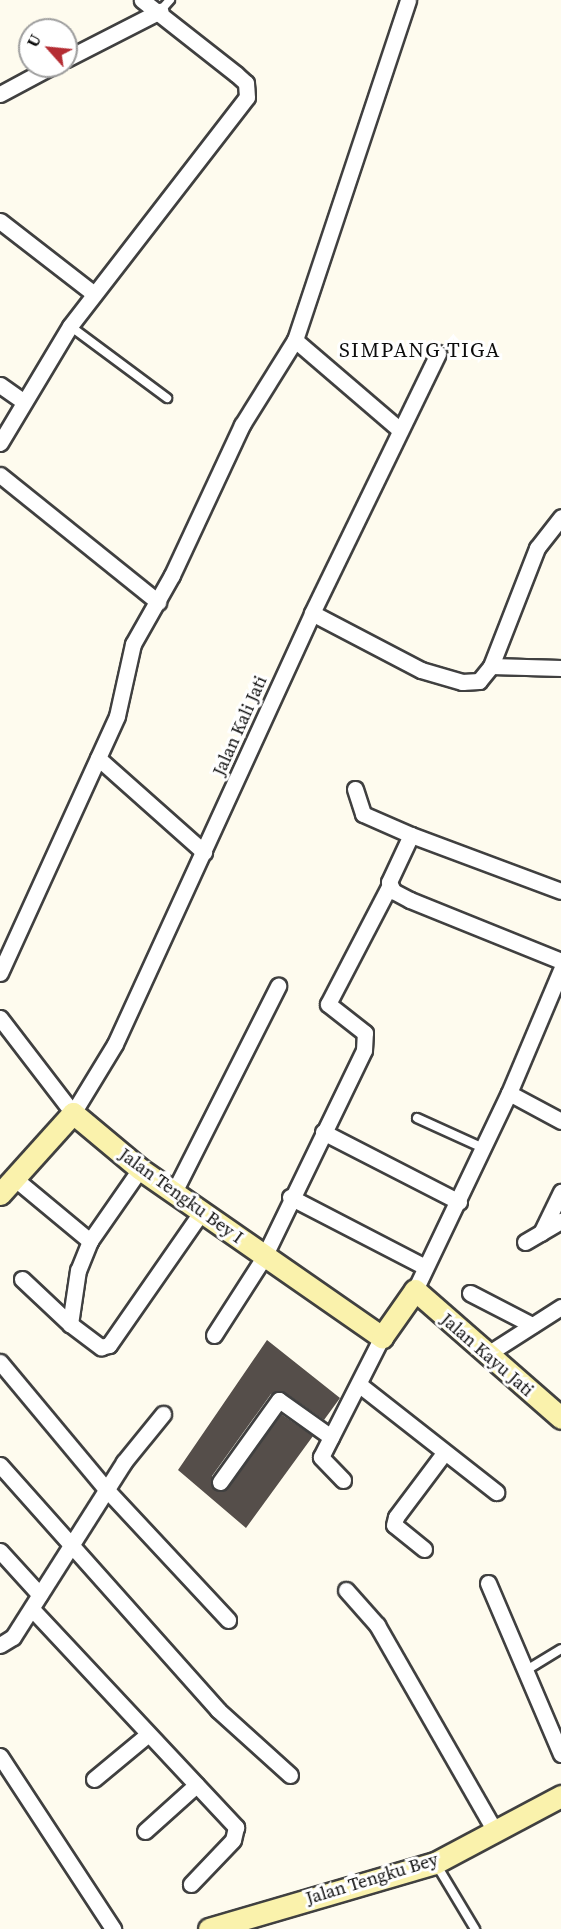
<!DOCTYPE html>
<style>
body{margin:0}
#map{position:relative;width:561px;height:1929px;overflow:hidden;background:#fefbee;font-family:"Source Serif 4",serif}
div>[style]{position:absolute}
.building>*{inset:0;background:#554e4a}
.roads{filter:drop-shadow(2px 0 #404040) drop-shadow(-2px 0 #404040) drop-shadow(0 2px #404040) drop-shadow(0 -2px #404040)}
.lane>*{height:8px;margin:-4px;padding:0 4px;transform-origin:4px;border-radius:4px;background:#fff}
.street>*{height:15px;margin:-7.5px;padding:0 7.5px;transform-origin:7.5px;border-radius:7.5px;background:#fff}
.secondary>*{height:21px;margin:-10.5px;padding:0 10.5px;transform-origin:10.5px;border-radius:10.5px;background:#faf2ac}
span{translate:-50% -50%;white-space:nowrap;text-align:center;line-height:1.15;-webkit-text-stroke:6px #fff;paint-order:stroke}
.street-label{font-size:18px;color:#0d0d0d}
.quarter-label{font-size:21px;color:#0d0d0d;letter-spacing:1.5px}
.north{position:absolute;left:18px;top:18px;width:60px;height:60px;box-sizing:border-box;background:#fff;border:2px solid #9e9e9e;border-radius:50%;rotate:297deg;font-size:16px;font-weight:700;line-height:24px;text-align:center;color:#0d0d0d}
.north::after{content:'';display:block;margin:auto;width:21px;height:27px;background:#b52d33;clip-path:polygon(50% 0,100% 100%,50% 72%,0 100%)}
</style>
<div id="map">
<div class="building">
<i style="clip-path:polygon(267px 1340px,340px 1398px,324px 1420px,284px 1392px,271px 1394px,212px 1476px,214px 1490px,228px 1488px,281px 1414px,313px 1436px,246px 1528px,178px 1470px)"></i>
</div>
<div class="roads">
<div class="lane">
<i style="left:160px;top:11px;width:15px;rotate:-48deg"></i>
<i style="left:70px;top:326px;width:121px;rotate:36.6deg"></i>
<i style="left:417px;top:1118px;width:72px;rotate:24.4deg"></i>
<i style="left:525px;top:1671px;width:42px;rotate:-31.4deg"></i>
<i style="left:436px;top:1864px;width:76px;rotate:59deg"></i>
</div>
<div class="street">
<i style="left:66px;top:59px;width:106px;rotate:-27.1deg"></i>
<i style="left:0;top:94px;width:59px;rotate:-28.3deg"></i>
<i style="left:0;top:221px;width:119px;rotate:37.8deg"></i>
<i style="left:295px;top:340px;width:138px;rotate:40.6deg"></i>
<i style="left:0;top:385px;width:28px;rotate:35deg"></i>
<i style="left:0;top:443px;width:136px;rotate:-59.1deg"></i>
<i style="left:70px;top:326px;width:289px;rotate:-52.3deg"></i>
<i style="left:247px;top:97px;width:14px;rotate:-94deg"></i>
<i style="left:246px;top:83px;width:13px;rotate:-138deg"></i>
<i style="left:236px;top:74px;width:120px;rotate:-141.8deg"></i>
<i style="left:0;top:475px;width:203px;rotate:38.8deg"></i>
<i style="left:312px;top:613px;width:123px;rotate:27.6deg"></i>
<i style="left:421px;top:670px;width:43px;rotate:16.3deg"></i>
<i style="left:462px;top:682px;width:17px;rotate:-3deg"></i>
<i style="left:479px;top:681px;width:19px;rotate:-51deg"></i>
<i style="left:491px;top:666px;width:70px;rotate:1.6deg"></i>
<i style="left:491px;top:666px;width:127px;rotate:-68.7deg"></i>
<i style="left:537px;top:548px;width:39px;rotate:-52deg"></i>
<i style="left:98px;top:758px;width:142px;rotate:41.6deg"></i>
<i style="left:355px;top:789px;width:26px;rotate:72deg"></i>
<i style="left:363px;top:814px;width:52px;rotate:23.6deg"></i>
<i style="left:561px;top:891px;width:160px;rotate:-159.5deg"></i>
<i style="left:411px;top:835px;width:52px;rotate:115.1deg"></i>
<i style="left:389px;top:882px;width:10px;rotate:66deg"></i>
<i style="left:393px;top:891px;width:19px;rotate:28deg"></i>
<i style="left:410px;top:900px;width:163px;rotate:22deg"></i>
<i style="left:0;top:973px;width:282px;rotate:-65.5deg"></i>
<i style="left:117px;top:716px;width:74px;rotate:-77.5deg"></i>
<i style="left:133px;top:644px;width:79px;rotate:-60.5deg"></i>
<i style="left:172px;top:575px;width:166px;rotate:-65deg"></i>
<i style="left:242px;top:425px;width:100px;rotate:-58.1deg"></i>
<i style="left:295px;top:340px;width:358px;rotate:-71.6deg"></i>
<i style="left:0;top:1018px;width:120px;rotate:52.5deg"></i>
<i style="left:73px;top:1113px;width:81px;rotate:-58.7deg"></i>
<i style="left:115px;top:1044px;width:474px;rotate:-65.4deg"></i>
<i style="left:312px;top:613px;width:289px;rotate:-64.1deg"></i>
<i style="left:509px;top:1093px;width:59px;rotate:28.3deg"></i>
<i style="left:323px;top:1132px;width:153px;rotate:27.2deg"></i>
<i style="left:14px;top:1178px;width:99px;rotate:39.7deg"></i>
<i style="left:90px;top:1241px;width:31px;rotate:112deg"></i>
<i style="left:78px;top:1270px;width:55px;rotate:98.4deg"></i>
<i style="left:70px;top:1324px;width:39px;rotate:37deg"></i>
<i style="left:101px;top:1347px;width:8px;rotate:-14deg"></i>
<i style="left:109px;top:1345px;width:163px;rotate:-55.2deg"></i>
<i style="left:175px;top:1190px;width:229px;rotate:-63.2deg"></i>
<i style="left:290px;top:1197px;width:152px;rotate:27.4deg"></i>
<i style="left:541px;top:1233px;width:46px;rotate:-64deg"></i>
<i style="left:90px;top:1241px;width:88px;rotate:-55.2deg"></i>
<i style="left:525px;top:1242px;width:42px;rotate:-30.3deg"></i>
<i style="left:22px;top:1279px;width:66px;rotate:43.2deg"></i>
<i style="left:415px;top:1290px;width:218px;rotate:-64.5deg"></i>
<i style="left:509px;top:1093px;width:134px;rotate:-67.1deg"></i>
<i style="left:470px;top:1293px;width:70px;rotate:27.3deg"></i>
<i style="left:214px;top:1335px;width:93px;rotate:-57.3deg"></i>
<i style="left:264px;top:1257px;width:230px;rotate:-64.2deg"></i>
<i style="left:364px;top:1050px;width:17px;rotate:-87deg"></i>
<i style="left:365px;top:1033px;width:47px;rotate:-141.9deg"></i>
<i style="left:328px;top:1004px;width:132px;rotate:-62.5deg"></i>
<i style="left:486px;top:1355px;width:89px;rotate:-32.6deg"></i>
<i style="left:0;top:1362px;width:165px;rotate:50.2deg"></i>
<i style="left:106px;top:1489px;width:179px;rotate:47deg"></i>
<i style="left:361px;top:1386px;width:172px;rotate:38.1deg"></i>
<i style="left:0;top:1465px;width:328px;rotate:48.3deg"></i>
<i style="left:218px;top:1710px;width:97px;rotate:42.1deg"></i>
<i style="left:343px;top:1480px;width:32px;rotate:-134deg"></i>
<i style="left:321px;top:1457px;width:135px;rotate:-63.1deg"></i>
<i style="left:220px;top:1482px;width:101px;rotate:-54.3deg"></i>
<i style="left:279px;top:1400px;width:64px;rotate:35.4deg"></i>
<i style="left:424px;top:1549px;width:38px;rotate:-141deg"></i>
<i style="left:394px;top:1525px;width:8px;rotate:-76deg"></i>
<i style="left:396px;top:1517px;width:80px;rotate:-53.1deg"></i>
<i style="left:0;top:1551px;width:59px;rotate:47.7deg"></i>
<i style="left:488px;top:1583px;width:186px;rotate:66.9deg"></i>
<i style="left:346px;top:1590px;width:47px;rotate:48.5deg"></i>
<i style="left:377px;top:1625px;width:235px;rotate:60.2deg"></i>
<i style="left:32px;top:1609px;width:299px;rotate:46.9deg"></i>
<i style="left:236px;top:1827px;width:13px;rotate:103deg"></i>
<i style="left:233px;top:1840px;width:61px;rotate:133.7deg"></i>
<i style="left:0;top:1645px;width:15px;rotate:-32deg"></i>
<i style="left:13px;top:1637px;width:207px;rotate:-57.6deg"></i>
<i style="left:124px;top:1462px;width:62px;rotate:-50.9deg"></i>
<i style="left:0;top:1756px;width:207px;rotate:56.8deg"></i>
<i style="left:94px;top:1779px;width:69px;rotate:-39.7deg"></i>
<i style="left:145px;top:1831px;width:69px;rotate:-42deg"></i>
</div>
<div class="secondary">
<i style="left:0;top:1194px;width:109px;rotate:-48deg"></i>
<i style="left:73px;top:1113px;width:87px;rotate:39.9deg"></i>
<i style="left:140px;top:1169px;width:295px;rotate:34.8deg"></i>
<i style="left:382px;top:1337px;width:57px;rotate:-54.9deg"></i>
<i style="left:415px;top:1290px;width:194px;rotate:41.2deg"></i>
<i style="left:209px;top:1929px;width:235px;rotate:-16.3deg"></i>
<i style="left:435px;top:1863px;width:143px;rotate:-28deg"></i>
</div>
</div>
<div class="street-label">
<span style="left:240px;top:726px;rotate:-66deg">Jalan Kali Jati</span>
<span style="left:181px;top:1196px;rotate:36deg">Jalan Tengku Bey I</span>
<span style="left:487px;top:1355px;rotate:41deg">Jalan Kayu Jati</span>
<span style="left:372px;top:1879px;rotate:-17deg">Jalan Tengku Bey</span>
</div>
<div class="quarter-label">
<span style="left:420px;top:350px">SIMPANG TIGA</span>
</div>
<div class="north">U</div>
</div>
